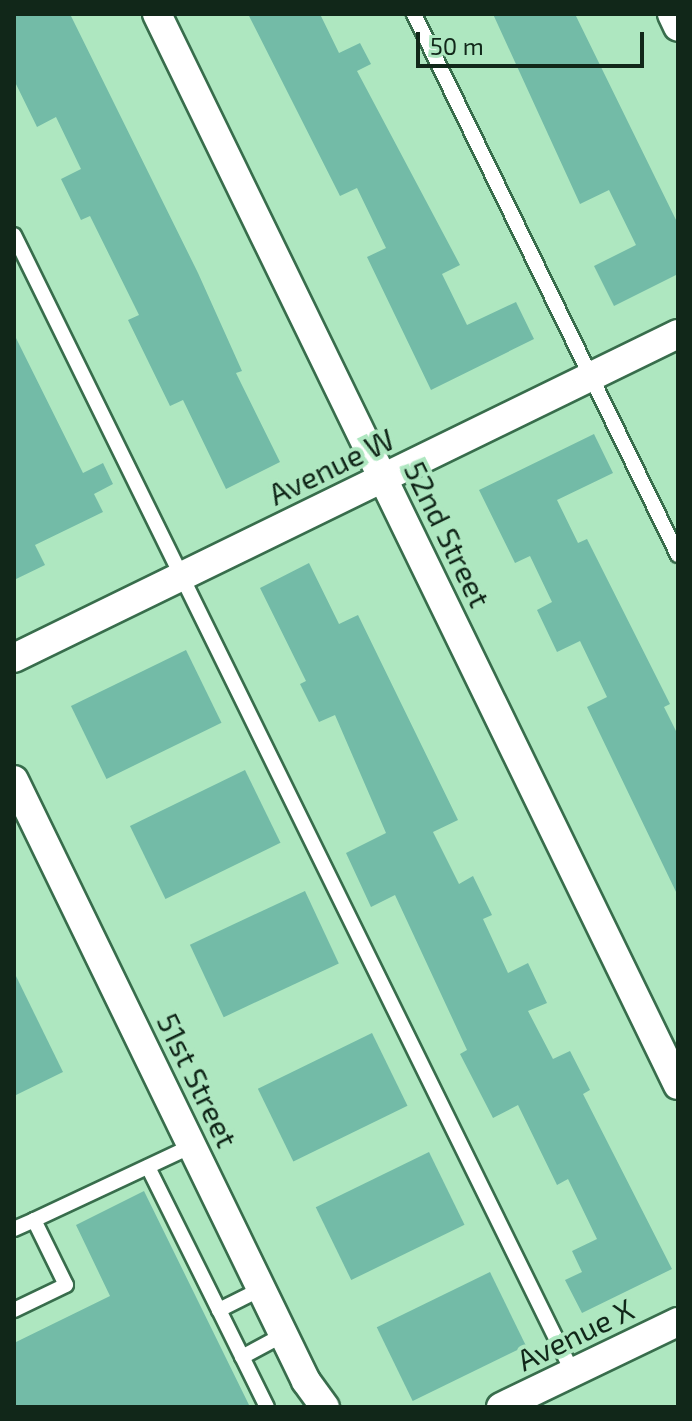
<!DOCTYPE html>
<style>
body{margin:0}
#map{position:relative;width:692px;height:1421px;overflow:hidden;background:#aee7c0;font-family:"Exo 2",sans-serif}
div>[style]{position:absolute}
.building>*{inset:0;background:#73bba7;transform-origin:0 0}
.roads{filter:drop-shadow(2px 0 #386d4c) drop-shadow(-2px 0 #386d4c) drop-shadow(0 2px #386d4c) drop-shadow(0 -2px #386d4c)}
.lane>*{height:14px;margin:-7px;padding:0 7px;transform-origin:7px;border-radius:7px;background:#fff}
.street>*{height:28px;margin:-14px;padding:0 14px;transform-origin:14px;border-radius:14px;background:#fff}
span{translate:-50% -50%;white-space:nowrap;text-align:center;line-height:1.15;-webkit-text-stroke:8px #aee7c0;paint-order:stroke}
.street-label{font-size:30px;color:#112719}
.frame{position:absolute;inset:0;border:16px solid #112719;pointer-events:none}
.scale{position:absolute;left:416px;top:32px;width:228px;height:36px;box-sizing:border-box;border:4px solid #112719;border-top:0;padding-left:10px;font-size:24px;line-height:28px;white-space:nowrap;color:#112719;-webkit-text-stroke:6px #aee7c0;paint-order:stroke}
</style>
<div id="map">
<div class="building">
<i style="clip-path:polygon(14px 14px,70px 14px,198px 273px,242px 371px,236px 373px,280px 462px,226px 489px,183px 400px,170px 406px,128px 320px,139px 315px,90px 216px,81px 220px,61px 179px,81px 169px,56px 117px,37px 127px,14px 80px)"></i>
<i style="clip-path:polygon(248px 14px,320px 14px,339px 53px,360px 43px,371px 64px,357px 71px,460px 265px,442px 274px,467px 325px,516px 302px,534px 339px,431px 390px,367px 257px,386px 248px,357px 188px,340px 196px)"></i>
<i style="clip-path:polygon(493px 14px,575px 14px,678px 224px,678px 274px,614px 306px,594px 266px,636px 245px,609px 190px,580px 204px)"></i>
<i style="clip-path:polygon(14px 334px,83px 473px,103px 463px,113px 484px,94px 494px,103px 512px,35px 545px,45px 565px,14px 580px)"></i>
<i style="clip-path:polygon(594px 434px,613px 473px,557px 500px,578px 543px,587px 539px,670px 704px,664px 707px,678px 735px,678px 896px,587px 707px,607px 697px,580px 641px,557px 652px,537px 610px,552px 602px,530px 556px,515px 563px,479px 490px)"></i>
<i style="clip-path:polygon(309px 563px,339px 624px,358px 615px,458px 820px,433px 832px,459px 884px,473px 876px,492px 915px,483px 919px,508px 973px,528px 963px,547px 1003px,528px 1011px,553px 1059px,570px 1051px,590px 1090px,583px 1094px,672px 1269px,582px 1313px,565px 1280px,582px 1272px,572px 1251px,597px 1239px,568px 1179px,557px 1185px,518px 1105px,493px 1118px,460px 1054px,467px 1050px,395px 895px,371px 907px,346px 853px,386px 833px,335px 715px,319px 722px,300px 684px,306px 681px,260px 588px)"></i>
<i style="left:186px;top:650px;width:81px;height:128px;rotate:64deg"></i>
<i style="left:245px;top:770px;width:81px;height:128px;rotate:64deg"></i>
<i style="left:305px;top:891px;width:80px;height:127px;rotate:65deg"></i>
<i style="clip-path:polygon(14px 972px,63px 1072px,14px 1096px)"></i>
<i style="left:372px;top:1033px;width:81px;height:127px;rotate:64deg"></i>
<i style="left:429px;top:1152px;width:81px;height:126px;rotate:64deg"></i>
<i style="clip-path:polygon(144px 1191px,250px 1407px,14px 1407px,14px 1343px,110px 1296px,76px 1225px)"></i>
<i style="left:490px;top:1272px;width:82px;height:126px;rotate:64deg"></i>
</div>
<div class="roads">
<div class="lane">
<i style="left:414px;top:14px;width:602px;rotate:63.99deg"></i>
<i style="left:14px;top:235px;width:1268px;rotate:63.84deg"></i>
<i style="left:148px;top:1167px;width:160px;rotate:63.6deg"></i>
<i style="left:219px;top:1310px;width:47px;rotate:-26.6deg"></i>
<i style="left:34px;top:1220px;width:174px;rotate:-25.1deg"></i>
<i style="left:14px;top:1229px;width:22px;rotate:-24deg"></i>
<i style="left:34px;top:1220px;width:72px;rotate:63.8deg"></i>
<i style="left:66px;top:1285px;width:58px;rotate:154.3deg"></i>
<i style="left:219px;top:1310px;width:108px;rotate:63.7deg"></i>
<i style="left:242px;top:1357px;width:47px;rotate:-28.2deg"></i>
</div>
<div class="street">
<i style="left:157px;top:14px;width:1191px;rotate:64.06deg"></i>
<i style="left:672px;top:14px;width:14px;rotate:65deg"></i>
<i style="left:14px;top:658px;width:739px;rotate:-26.01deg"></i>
<i style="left:14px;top:780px;width:668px;rotate:64.09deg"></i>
<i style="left:306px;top:1381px;width:32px;rotate:54deg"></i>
<i style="left:501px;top:1407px;width:196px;rotate:-25.7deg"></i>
</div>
</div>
<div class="street-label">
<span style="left:331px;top:466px;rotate:-26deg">Avenue W</span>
<span style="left:448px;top:534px;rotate:64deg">52nd Street</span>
<span style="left:198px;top:1080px;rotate:64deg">51st Street</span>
<span style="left:575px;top:1334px;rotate:-26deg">Avenue X</span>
</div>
<div class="frame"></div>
<div class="scale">50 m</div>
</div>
